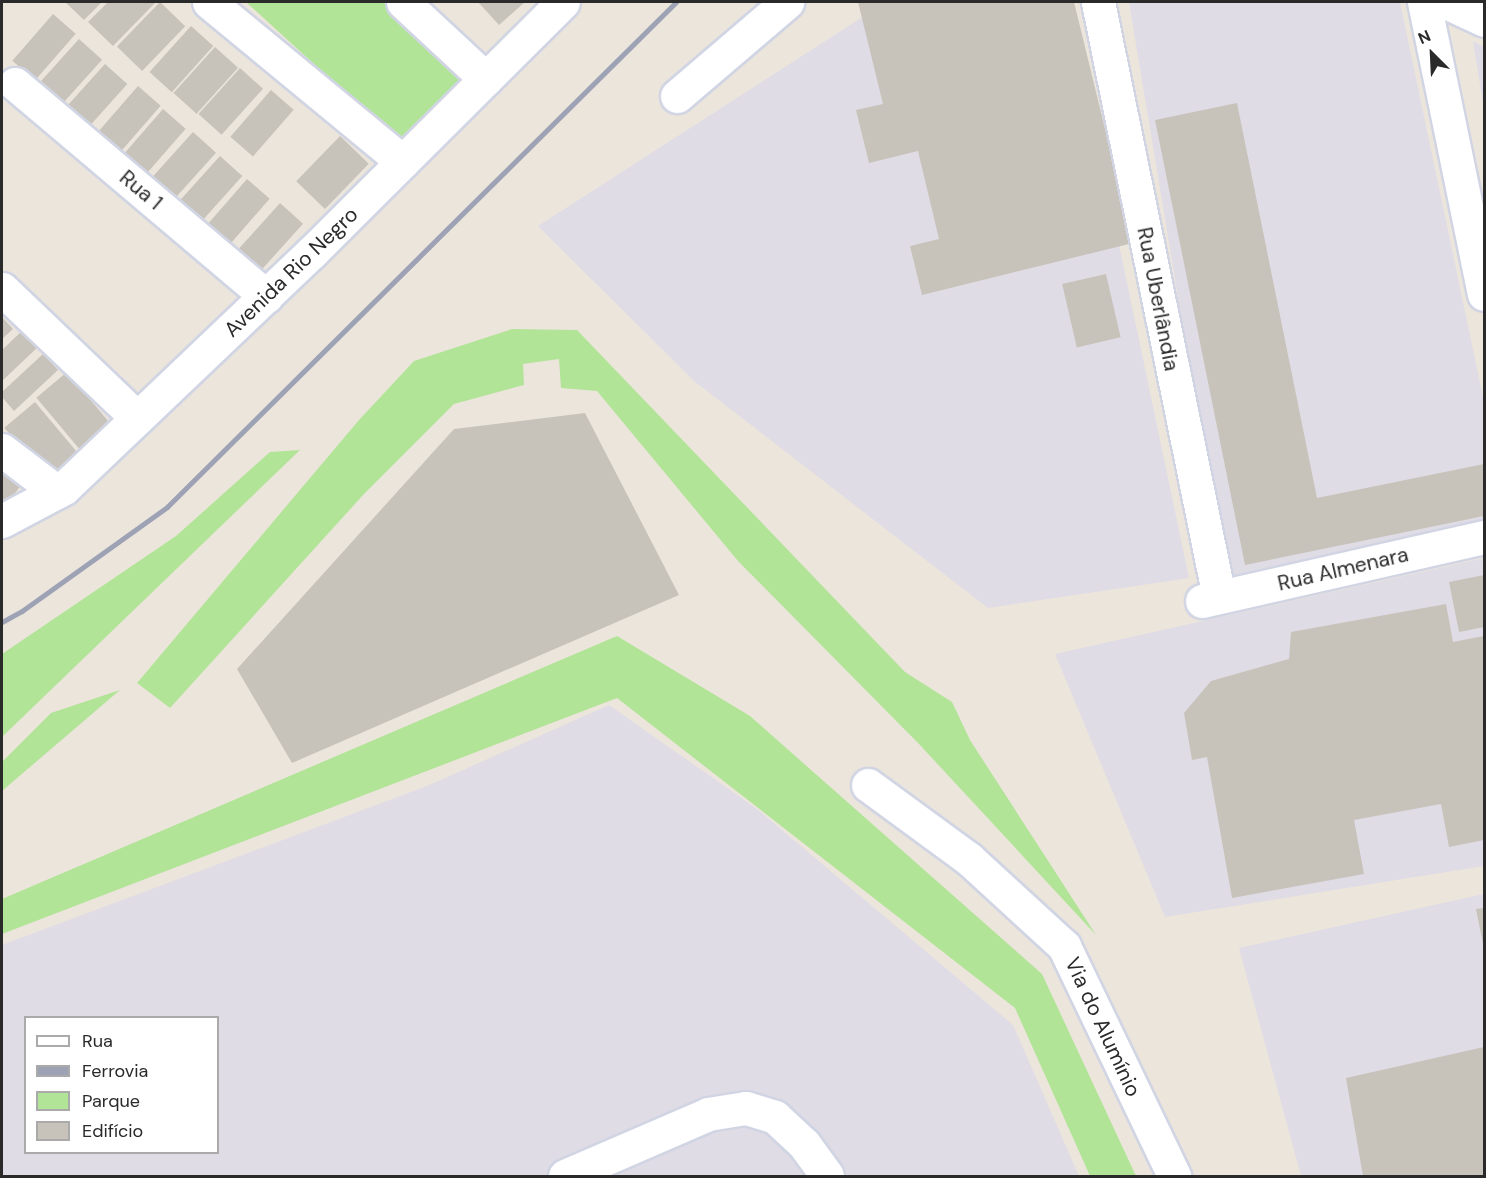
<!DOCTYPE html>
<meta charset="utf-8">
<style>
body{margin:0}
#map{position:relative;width:1486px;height:1178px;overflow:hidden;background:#ece5dc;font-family:"DM Sans",sans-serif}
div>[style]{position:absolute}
.industrial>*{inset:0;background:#dfdce5}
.green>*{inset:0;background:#b2e497}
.building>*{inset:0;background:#c7c3ba;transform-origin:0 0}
.roads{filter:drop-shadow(2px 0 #d1d5e3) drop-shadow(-2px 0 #d1d5e3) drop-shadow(0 2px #d1d5e3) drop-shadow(0 -2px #d1d5e3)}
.minor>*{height:33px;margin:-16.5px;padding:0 16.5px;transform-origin:16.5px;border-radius:16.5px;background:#fff}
.rail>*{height:4.5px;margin:-2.25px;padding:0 2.25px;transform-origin:2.25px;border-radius:2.25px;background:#9ea2b5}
span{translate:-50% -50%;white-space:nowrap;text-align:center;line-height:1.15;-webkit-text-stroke:4.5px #fff;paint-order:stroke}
.street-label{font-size:21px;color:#2a2a2a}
.frame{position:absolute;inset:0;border:3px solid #2a2a2a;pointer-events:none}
.legend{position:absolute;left:24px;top:1016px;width:195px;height:138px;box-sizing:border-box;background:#fff;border:2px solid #aaa;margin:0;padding:8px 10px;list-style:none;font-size:18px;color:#2a2a2a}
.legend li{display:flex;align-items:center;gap:12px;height:30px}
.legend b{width:30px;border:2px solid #aaa}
.north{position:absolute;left:1402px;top:24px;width:60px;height:60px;-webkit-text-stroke:4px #fff;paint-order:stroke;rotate:336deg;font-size:16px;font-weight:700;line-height:24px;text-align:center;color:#2a2a2a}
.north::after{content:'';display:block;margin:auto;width:21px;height:27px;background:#2a2a2a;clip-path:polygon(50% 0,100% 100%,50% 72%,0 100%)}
</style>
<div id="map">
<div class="industrial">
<i style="clip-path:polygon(886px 2px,1068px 2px,1189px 578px,988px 608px,694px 381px,538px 226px)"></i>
<i style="clip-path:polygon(1129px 2px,1400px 2px,1484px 402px,1484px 527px,1226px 586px)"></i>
<i style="clip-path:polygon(1473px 41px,1484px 47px,1484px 109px)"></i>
<i style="clip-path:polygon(1484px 558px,1484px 866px,1165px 917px,1055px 654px)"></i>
<i style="clip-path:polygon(evenodd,609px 705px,757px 809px,1013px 1025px,1079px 1176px,2px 1176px,2px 945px,427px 786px,609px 705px,26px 1018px,218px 1018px,218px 1152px,26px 1152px,26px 1018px)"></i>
<i style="clip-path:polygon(1484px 894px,1484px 1176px,1301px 1176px,1239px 948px)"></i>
</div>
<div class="green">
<i style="clip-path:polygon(246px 2px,383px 2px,471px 82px,408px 150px)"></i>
<i style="clip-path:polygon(512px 329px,577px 330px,905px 672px,952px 702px,970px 740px,1096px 935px,919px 744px,738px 561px,597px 391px,561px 388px,559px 359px,523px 364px,524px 385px,454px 404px,364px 494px,170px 708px,137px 683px,359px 420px,414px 361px)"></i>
<i style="clip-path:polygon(300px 450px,2px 737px,2px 654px,176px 536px,270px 452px)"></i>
<i style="clip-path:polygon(617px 636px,750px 716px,1042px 974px,1136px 1176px,1090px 1176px,1015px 1008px,617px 698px,2px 934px,2px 899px)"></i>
<i style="clip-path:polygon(120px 690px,2px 791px,2px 762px,51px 713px)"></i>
</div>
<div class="building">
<i style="clip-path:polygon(65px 2px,102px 2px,84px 20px)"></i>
<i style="clip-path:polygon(108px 2px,156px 2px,113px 46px,88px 22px)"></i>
<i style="left:160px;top:2px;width:35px;height:62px;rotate:44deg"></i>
<i style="clip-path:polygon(478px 2px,525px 2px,499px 25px)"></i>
<i style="clip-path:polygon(858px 2px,1074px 2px,1133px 243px,922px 295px,910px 246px,939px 239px,918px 151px,869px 163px,856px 110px,883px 104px)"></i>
<i style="left:53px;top:14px;width:30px;height:62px;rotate:41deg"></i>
<i style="left:191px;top:26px;width:30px;height:62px;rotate:42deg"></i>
<i style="left:79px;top:39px;width:31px;height:62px;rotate:42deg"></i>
<i style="left:215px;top:47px;width:31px;height:62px;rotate:42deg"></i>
<i style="left:105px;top:64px;width:30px;height:62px;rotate:42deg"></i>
<i style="left:240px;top:68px;width:31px;height:62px;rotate:42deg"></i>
<i style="left:138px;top:86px;width:30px;height:62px;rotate:41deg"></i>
<i style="left:271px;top:90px;width:30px;height:62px;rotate:41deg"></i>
<i style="clip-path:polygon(1237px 103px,1317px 498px,1484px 464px,1484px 516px,1245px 565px,1155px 120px)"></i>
<i style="left:163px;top:109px;width:30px;height:62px;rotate:41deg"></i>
<i style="left:193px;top:132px;width:31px;height:62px;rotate:42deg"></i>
<i style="left:340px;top:136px;width:40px;height:63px;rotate:44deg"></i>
<i style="left:220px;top:156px;width:30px;height:62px;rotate:42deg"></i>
<i style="left:247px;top:179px;width:30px;height:61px;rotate:41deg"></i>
<i style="left:280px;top:203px;width:31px;height:62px;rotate:42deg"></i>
<i style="left:1106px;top:274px;width:65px;height:45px;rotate:77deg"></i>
<i style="clip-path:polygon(2px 317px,13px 329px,2px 339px)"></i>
<i style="clip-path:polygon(23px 330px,39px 346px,2px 381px,2px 350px)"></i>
<i style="clip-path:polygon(43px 354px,58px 370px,14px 411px,2px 397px,2px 392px)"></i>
<i style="left:67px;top:372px;width:79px;height:40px;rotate:50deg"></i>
<i style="left:35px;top:402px;width:79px;height:40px;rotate:50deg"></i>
<i style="clip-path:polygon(585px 413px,679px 595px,292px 763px,237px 669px,454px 429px)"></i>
<i style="clip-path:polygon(2px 464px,24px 481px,2px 511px)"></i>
<i style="clip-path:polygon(1484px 575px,1484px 627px,1459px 632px,1449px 582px)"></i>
<i style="clip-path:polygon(1446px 604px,1453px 642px,1484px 636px,1484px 840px,1449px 847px,1441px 804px,1354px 820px,1364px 874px,1232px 898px,1207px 757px,1192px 760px,1184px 713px,1211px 681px,1289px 659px,1291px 632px)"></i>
<i style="clip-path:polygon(1484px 908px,1484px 944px,1483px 944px,1476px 909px)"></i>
<i style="clip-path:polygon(1484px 1047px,1484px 1176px,1363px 1176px,1346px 1078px)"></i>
</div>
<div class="roads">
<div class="minor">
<i style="left:209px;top:2px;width:251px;rotate:39.5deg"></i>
<i style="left:403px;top:2px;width:113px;rotate:42.9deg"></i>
<i style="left:1098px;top:2px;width:607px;rotate:78.51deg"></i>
<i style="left:1424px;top:2px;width:298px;rotate:78.4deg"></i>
<i style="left:1446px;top:2px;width:42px;rotate:25.3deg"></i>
<i style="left:15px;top:84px;width:329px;rotate:40.2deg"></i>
<i style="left:677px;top:96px;width:145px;rotate:-40.5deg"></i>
<i style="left:2px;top:289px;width:187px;rotate:43.7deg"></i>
<i style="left:2px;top:450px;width:69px;rotate:37.4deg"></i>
<i style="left:2px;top:521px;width:70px;rotate:-28deg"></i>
<i style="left:64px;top:488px;width:342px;rotate:-43.6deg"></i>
<i style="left:312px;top:252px;width:354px;rotate:-44.9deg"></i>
<i style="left:1202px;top:601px;width:289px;rotate:-12.8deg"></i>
<i style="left:868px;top:785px;width:125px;rotate:36.2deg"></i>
<i style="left:969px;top:859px;width:129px;rotate:42.5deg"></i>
<i style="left:1064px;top:946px;width:255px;rotate:64.4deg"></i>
<i style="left:565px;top:1176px;width:156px;rotate:-23.4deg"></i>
<i style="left:708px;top:1114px;width:38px;rotate:-9deg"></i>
<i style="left:746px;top:1108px;width:30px;rotate:17deg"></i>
<i style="left:775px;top:1117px;width:40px;rotate:43deg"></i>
<i style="left:804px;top:1144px;width:39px;rotate:54deg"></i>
</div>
</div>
<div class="rail">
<i style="left:2px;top:622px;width:23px;rotate:-29deg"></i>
<i style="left:22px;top:611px;width:178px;rotate:-35.6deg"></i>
<i style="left:167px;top:507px;width:717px;rotate:-44.77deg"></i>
</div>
<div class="street-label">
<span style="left:141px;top:190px;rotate:40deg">Rua 1</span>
<span style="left:291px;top:272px;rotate:-44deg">Avenida Rio Negro</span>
<span style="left:1158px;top:299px;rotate:79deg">Rua Uberlândia</span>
<span style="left:1343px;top:569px;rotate:-13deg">Rua Almenara</span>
<span style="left:1103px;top:1027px;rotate:65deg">Via do Alumínio</span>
</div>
<div class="frame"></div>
<ul class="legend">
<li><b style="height:8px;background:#fff"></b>Rua</li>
<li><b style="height:8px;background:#9ea2b5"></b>Ferrovia</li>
<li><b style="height:16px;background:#b2e497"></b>Parque</li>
<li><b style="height:16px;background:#c7c3ba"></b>Edifício</li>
</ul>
<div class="north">N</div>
</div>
